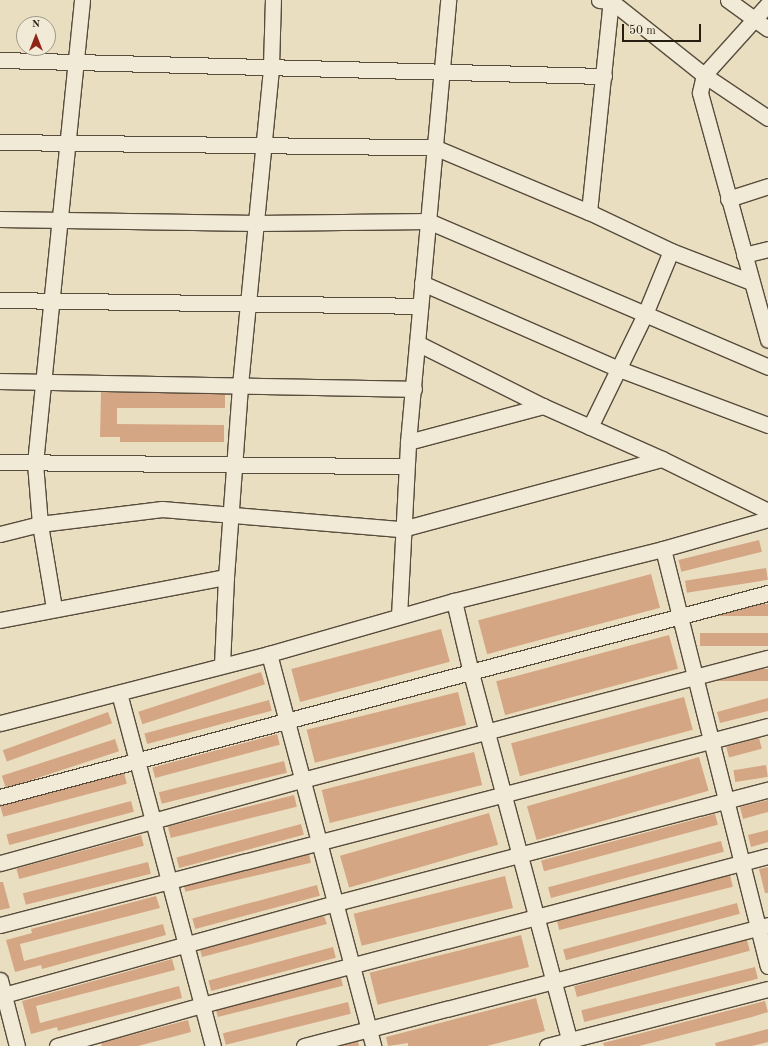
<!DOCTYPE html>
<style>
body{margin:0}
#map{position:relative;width:768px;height:1046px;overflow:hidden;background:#eadec1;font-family:"Old Standard TT",serif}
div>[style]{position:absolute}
.building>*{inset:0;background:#d5a684;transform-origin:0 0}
.roads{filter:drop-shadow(1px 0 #584c3c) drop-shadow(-1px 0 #584c3c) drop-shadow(0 1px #584c3c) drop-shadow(0 -1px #584c3c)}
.minor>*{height:15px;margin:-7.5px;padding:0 7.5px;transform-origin:7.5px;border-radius:7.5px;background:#f1ead7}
span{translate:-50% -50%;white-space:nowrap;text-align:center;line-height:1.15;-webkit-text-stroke:3.5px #f1ead7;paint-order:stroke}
.north{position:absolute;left:16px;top:16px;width:40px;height:40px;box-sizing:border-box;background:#f1ead7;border:1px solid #a09887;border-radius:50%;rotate:0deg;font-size:11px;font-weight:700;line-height:16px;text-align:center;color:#271c10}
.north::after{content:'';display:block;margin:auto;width:14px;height:18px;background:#8f2418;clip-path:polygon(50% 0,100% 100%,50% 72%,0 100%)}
.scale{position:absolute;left:622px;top:24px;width:79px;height:18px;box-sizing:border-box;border:2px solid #271c10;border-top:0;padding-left:5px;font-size:12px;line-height:14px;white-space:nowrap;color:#271c10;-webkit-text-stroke:3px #f1ead7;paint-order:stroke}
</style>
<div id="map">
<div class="building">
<i style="clip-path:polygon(101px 392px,225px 394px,225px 408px,117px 408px,117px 424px,224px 425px,224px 442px,120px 442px,120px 437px,100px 437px)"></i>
<i style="left:759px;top:540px;width:12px;height:83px;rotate:76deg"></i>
<i style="left:766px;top:568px;width:12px;height:82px;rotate:81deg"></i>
<i style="left:651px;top:574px;width:35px;height:179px;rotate:75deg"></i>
<i style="left:768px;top:604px;width:12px;height:76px;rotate:90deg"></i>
<i style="left:441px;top:629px;width:34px;height:155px;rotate:75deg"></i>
<i style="left:768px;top:633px;width:13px;height:68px;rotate:90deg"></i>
<i style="left:669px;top:635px;width:35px;height:179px;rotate:75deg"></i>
<i style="left:768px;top:669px;width:12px;height:61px;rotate:90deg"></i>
<i style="left:261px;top:672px;width:13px;height:129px;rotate:72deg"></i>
<i style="left:458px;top:692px;width:34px;height:156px;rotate:76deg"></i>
<i style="left:684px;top:697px;width:34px;height:179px;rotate:75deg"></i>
<i style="clip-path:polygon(768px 698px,768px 711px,720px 723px,717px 712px)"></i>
<i style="left:269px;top:700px;width:11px;height:129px;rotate:75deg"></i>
<i style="left:108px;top:712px;width:12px;height:112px;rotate:70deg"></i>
<i style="left:277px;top:734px;width:11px;height:129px;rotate:75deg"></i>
<i style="left:759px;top:738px;width:11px;height:34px;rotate:75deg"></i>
<i style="left:115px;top:739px;width:13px;height:119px;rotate:72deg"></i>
<i style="left:474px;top:752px;width:34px;height:157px;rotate:76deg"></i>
<i style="left:699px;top:757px;width:35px;height:179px;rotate:74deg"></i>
<i style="left:284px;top:761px;width:12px;height:129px;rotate:76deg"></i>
<i style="left:766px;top:765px;width:12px;height:33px;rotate:81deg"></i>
<i style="left:124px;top:773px;width:11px;height:128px;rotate:75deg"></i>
<i style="left:294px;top:795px;width:12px;height:130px;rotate:76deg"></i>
<i style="clip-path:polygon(768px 800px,768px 812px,743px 819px,740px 807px)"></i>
<i style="left:131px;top:801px;width:11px;height:129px;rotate:75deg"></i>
<i style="left:489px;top:813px;width:33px;height:155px;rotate:74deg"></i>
<i style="left:715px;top:814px;width:11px;height:180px;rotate:75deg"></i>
<i style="left:301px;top:824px;width:11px;height:129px;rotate:75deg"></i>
<i style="clip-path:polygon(768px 830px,768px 842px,751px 847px,748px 835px)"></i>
<i style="left:141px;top:835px;width:11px;height:129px;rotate:75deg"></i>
<i style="left:721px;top:841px;width:11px;height:179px;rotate:75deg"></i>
<i style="left:309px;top:854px;width:9px;height:129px;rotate:77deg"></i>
<i style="left:148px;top:862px;width:12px;height:129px;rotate:76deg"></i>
<i style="clip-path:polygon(768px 867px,768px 893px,765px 893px,759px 869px)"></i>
<i style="left:730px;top:875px;width:12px;height:179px;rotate:76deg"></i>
<i style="left:505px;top:876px;width:33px;height:156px;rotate:76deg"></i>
<i style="clip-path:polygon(0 882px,3px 882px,10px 908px,0 910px)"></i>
<i style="left:317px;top:885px;width:11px;height:129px;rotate:75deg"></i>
<i style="clip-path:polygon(156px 896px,160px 908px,20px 944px,24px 961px,163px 924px,166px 935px,42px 969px,41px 965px,15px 972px,6px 940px,32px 933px,31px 929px)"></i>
<i style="left:737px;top:903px;width:11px;height:180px;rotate:75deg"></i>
<i style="clip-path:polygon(324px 916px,327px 924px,202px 957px,200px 950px)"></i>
<i style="left:521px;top:935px;width:33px;height:156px;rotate:76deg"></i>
<i style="left:747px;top:940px;width:11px;height:179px;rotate:75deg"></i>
<i style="left:333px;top:947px;width:11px;height:129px;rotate:75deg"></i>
<i style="clip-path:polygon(172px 959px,175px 970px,36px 1006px,38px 1014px,40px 1023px,179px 986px,182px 998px,58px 1031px,57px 1027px,31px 1034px,22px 1001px)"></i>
<i style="left:755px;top:967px;width:12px;height:179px;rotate:76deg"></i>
<i style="left:341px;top:978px;width:8px;height:129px;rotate:76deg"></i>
<i style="clip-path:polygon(536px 998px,545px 1031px,487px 1046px,408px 1046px,408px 1043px,388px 1046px,386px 1037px)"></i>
<i style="clip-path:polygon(765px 1001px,768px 1012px,752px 1017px,639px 1046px,604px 1046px,603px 1043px)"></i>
<i style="left:348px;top:1002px;width:12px;height:129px;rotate:76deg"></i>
<i style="clip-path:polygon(188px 1020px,191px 1032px,138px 1046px,102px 1046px,101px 1043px)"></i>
<i style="clip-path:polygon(768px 1029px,768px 1042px,752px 1046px,716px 1046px,715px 1043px)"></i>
<i style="clip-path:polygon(358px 1041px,359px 1046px,340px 1046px)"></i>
</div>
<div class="roads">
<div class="minor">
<i style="left:599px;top:0;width:12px;rotate:5deg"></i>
<i style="left:611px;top:1px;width:119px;rotate:38.5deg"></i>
<i style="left:704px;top:75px;width:77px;rotate:33.9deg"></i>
<i style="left:728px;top:0;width:49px;rotate:35.9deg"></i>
<i style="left:768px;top:4px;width:96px;rotate:132deg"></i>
<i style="left:704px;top:75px;width:18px;rotate:103deg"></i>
<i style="left:700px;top:93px;width:256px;rotate:74.6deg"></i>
<i style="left:0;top:60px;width:604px;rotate:1.52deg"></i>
<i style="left:0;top:142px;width:434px;rotate:0.7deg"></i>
<i style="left:434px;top:147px;width:168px;rotate:22.8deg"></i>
<i style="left:589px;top:212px;width:91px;rotate:25.4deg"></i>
<i style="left:671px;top:251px;width:86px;rotate:21.2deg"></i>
<i style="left:728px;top:199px;width:42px;rotate:-18deg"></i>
<i style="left:589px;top:212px;width:213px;rotate:-84.1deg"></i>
<i style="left:0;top:219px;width:257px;rotate:0.9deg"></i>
<i style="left:257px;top:223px;width:171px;rotate:-0.7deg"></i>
<i style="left:428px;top:221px;width:370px;rotate:23.2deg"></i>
<i style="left:744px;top:255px;width:25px;rotate:-14deg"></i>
<i style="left:422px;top:283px;width:215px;rotate:23.6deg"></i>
<i style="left:619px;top:369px;width:159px;rotate:20.6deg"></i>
<i style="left:0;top:300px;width:420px;rotate:0.8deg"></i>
<i style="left:417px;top:343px;width:141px;rotate:26.6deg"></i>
<i style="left:543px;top:406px;width:130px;rotate:24deg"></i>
<i style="left:662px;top:459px;width:118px;rotate:26.1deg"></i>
<i style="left:0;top:381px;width:414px;rotate:1.1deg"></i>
<i style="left:590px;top:427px;width:126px;rotate:-64deg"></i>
<i style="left:645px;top:314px;width:68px;rotate:-67.6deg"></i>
<i style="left:408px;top:442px;width:140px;rotate:-14.9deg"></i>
<i style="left:0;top:462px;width:406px;rotate:0.6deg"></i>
<i style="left:0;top:534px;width:41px;rotate:-14deg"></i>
<i style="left:40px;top:524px;width:123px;rotate:-7deg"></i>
<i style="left:162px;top:509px;width:241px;rotate:4.8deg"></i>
<i style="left:402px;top:529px;width:269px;rotate:-15.1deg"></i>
<i style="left:663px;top:549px;width:430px;rotate:75.9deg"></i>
<i style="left:454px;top:601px;width:74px;rotate:76.7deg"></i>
<i style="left:471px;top:673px;width:386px;rotate:75deg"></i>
<i style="left:54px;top:608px;width:85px;rotate:-99.5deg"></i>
<i style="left:40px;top:524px;width:61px;rotate:-94.7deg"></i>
<i style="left:35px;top:463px;width:465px;rotate:-84.2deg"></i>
<i style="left:399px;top:616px;width:174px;rotate:-87deg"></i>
<i style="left:408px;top:442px;width:444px;rotate:-84.8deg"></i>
<i style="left:0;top:620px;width:230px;rotate:-10.8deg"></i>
<i style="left:269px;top:654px;width:406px;rotate:75.1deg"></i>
<i style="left:222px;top:665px;width:88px;rotate:-87.4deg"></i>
<i style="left:226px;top:577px;width:193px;rotate:-85.8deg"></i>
<i style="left:240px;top:385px;width:321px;rotate:-84.4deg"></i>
<i style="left:271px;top:66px;width:66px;rotate:-88.3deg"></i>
<i style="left:119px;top:693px;width:365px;rotate:75.1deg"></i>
<i style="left:0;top:723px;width:278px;rotate:-14.4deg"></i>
<i style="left:269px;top:654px;width:192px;rotate:-16deg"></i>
<i style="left:454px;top:601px;width:215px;rotate:-14deg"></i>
<i style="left:663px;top:549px;width:109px;rotate:-15.9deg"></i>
<i style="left:0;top:797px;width:795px;rotate:-14.88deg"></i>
<i style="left:0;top:863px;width:313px;rotate:-15.4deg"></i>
<i style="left:302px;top:780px;width:482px;rotate:-14.7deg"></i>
<i style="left:0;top:925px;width:793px;rotate:-14.53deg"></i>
<i style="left:0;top:980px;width:68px;rotate:75.6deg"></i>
<i style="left:0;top:996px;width:349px;rotate:-15.5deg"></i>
<i style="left:336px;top:903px;width:447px;rotate:-14.7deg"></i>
<i style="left:57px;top:1046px;width:151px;rotate:-15.8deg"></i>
<i style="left:202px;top:1005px;width:585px;rotate:-14.75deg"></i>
<i style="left:304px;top:1046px;width:480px;rotate:-14.6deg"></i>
<i style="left:547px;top:1046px;width:228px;rotate:-14.5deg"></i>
</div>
</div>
<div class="north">N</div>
<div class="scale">50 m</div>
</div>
